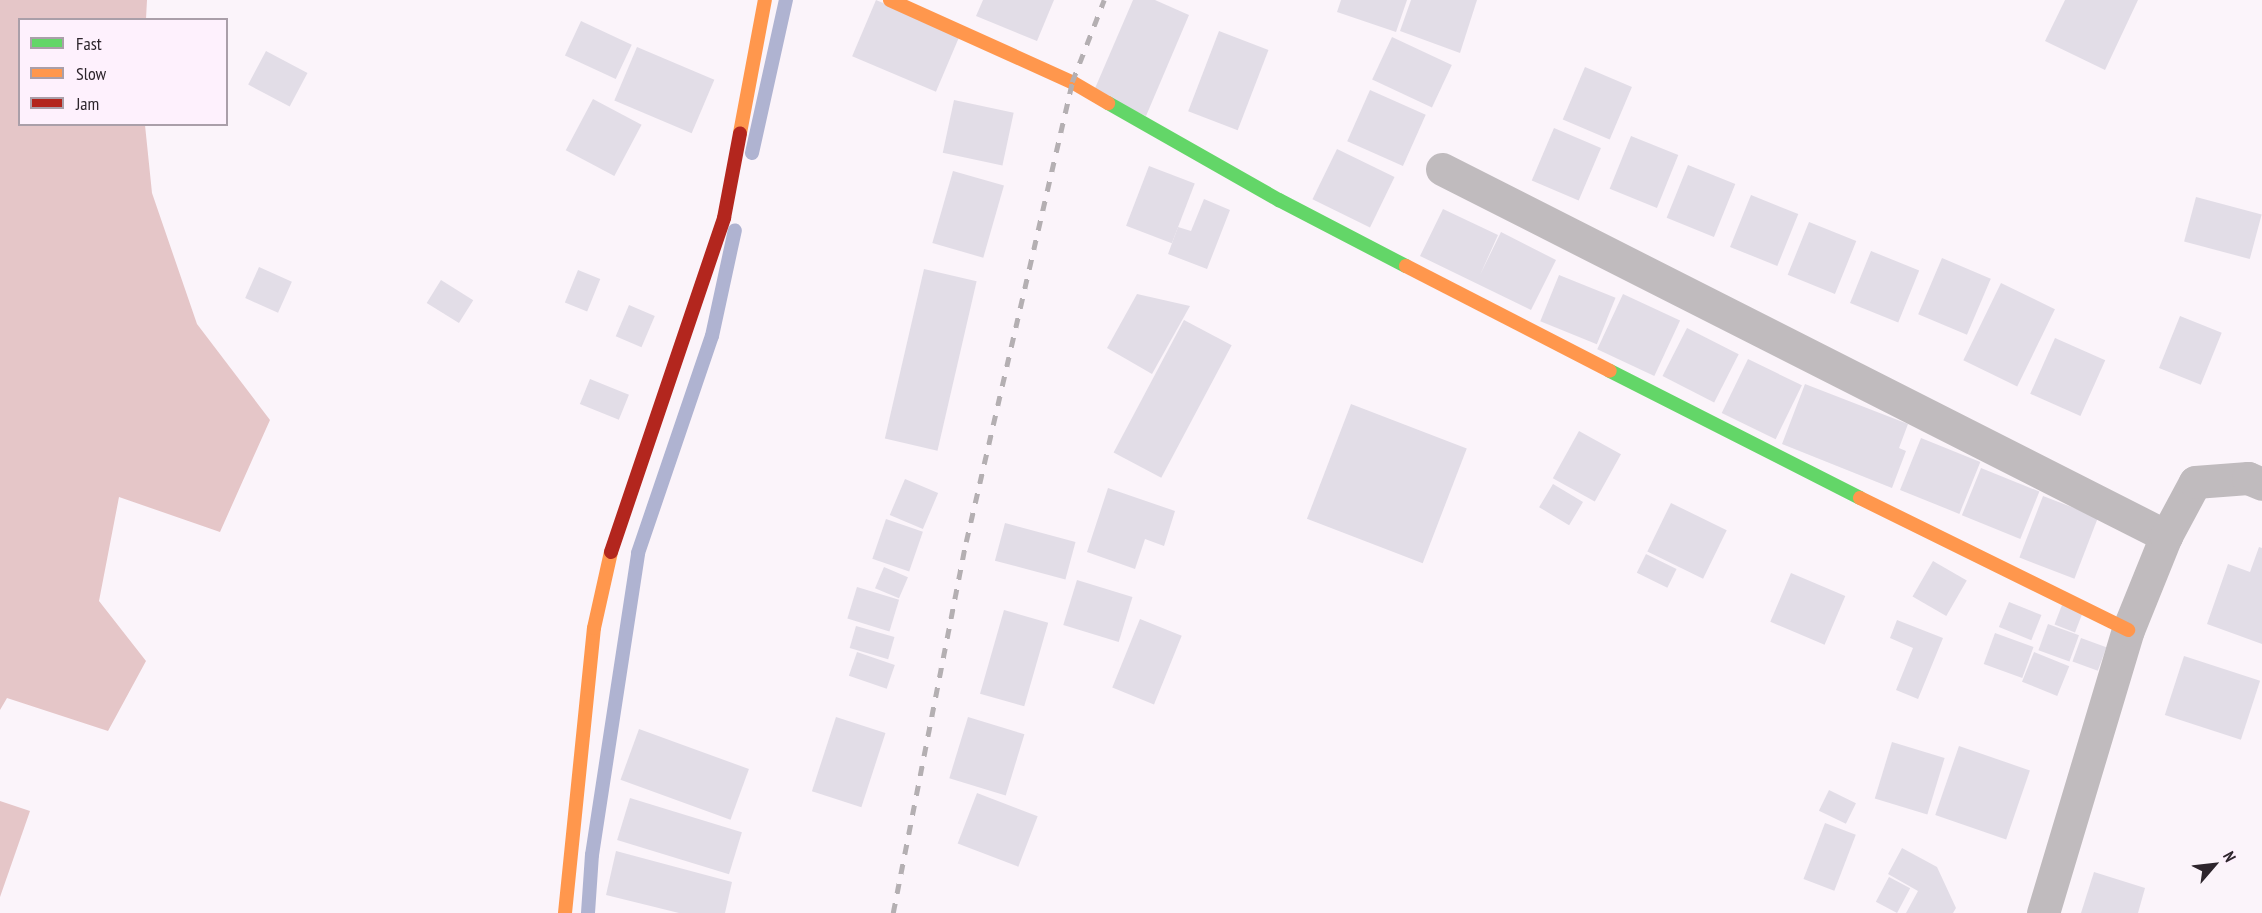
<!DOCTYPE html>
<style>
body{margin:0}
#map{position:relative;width:2262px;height:913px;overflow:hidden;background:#fbf4fa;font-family:"PT Sans Narrow",sans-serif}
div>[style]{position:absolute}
.forest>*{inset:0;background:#e5c6c8}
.stream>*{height:14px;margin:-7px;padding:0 7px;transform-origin:7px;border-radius:7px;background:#afb3d1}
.building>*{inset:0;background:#e2dde7;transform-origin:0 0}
.street>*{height:33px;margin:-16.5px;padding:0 16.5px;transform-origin:16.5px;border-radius:16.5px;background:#c0bbbe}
.fast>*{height:14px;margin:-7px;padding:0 7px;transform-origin:7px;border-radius:7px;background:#63d668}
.slow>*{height:14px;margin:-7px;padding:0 7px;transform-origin:7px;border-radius:7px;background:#ff974d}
.jam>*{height:14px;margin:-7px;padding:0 7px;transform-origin:7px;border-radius:7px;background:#b3261e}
.rail>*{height:4.5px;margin-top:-2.25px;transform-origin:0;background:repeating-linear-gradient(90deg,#b4afb2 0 10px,transparent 0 20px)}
span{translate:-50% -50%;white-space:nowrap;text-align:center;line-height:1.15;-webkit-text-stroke:4.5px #fef1fd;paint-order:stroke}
.legend{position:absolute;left:18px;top:18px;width:210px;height:108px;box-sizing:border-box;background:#fef1fd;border:2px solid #aa9fa9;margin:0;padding:8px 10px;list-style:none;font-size:18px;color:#2d252c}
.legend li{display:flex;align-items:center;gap:12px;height:30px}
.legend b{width:30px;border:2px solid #aa9fa9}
.north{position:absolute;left:2184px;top:835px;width:60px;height:60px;-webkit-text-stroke:4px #fef1fd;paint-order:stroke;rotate:62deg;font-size:16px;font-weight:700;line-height:24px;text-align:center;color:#2d252c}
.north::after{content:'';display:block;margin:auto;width:21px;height:27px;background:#2d252c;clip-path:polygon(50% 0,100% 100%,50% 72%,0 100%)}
</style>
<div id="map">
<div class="forest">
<i style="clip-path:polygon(0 0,147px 0,146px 19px,20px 20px,20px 124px,145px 125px,152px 193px,197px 324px,270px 420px,220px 532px,119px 497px,99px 601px,146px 661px,108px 731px,7px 698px,0 710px)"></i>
<i style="clip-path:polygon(0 801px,30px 811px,0 897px)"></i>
</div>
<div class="stream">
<i style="left:752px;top:153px;width:157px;rotate:-77.5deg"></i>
<i style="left:588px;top:913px;width:58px;rotate:-86.1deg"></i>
<i style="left:592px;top:855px;width:305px;rotate:-81.3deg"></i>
<i style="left:638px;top:553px;width:229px;rotate:-71.2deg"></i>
<i style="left:712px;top:336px;width:108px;rotate:-77.8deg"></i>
</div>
<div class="building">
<i style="left:876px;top:0;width:91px;height:61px;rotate:23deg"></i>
<i style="clip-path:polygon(983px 0,1054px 0,1037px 41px,976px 16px)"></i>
<i style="clip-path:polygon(1133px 0,1155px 0,1189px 15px,1146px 116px,1093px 93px)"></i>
<i style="clip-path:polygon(1341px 0,1407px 0,1396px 32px,1337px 12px)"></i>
<i style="clip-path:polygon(1411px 0,1477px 0,1460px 53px,1400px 31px)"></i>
<i style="clip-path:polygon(2065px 0,2138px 0,2105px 70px,2045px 41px)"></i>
<i style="left:581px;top:21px;width:56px;height:38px;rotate:25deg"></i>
<i style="left:1219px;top:31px;width:53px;height:86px;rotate:21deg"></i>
<i style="left:1392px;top:37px;width:66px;height:47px;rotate:25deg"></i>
<i style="left:637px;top:47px;width:84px;height:58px;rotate:23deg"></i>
<i style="left:266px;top:51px;width:47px;height:38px;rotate:28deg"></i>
<i style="left:1585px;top:67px;width:51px;height:57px;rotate:23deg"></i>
<i style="left:1370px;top:90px;width:61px;height:56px;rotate:24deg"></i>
<i style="left:593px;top:99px;width:55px;height:58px;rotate:28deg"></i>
<i style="left:954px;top:100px;width:61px;height:54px;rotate:12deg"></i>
<i style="left:1554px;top:128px;width:51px;height:57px;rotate:23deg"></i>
<i style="left:1631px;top:136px;width:51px;height:57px;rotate:22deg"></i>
<i style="left:1337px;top:149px;width:64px;height:56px;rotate:26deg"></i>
<i style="left:1688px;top:165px;width:51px;height:57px;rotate:22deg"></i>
<i style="left:1149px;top:166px;width:49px;height:64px;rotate:21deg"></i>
<i style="left:953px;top:171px;width:53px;height:75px;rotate:16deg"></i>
<i style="left:1751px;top:195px;width:51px;height:56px;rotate:22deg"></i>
<i style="left:2196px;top:197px;width:68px;height:46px;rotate:15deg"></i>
<i style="clip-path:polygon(1204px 199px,1230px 210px,1207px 269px,1168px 254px,1178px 227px,1191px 231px)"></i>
<i style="clip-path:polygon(1443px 209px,1498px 235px,1480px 275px,1501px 232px,1556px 260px,1531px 310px,1420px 256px)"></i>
<i style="left:1809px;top:222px;width:51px;height:57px;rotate:22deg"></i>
<i style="left:1871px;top:251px;width:52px;height:56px;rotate:22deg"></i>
<i style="left:1942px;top:258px;width:53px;height:61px;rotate:23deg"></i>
<i style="left:259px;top:267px;width:36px;height:34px;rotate:24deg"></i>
<i style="left:924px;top:269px;width:54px;height:174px;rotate:13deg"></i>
<i style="left:578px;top:270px;width:24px;height:35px;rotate:22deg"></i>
<i style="left:1559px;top:275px;width:61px;height:50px;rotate:22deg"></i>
<i style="left:441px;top:280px;width:38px;height:27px;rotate:32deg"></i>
<i style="left:2001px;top:283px;width:60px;height:86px;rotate:26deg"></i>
<i style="clip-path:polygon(1137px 294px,1190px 306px,1152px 374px,1107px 348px)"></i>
<i style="left:1623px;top:294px;width:63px;height:61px;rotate:25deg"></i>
<i style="left:629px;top:305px;width:28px;height:34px;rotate:23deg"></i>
<i style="left:2180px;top:316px;width:45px;height:56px;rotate:22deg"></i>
<i style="left:1184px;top:320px;width:54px;height:150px;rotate:28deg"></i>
<i style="left:1687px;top:328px;width:58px;height:54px;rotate:27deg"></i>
<i style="left:2055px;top:338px;width:55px;height:61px;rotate:24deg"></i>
<i style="left:1748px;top:359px;width:60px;height:60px;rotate:26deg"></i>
<i style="left:590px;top:379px;width:42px;height:27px;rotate:22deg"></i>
<i style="clip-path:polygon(1805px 384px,1908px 424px,1899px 448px,1906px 451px,1892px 488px,1782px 444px)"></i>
<i style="left:1351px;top:404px;width:124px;height:123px;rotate:21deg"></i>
<i style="left:1579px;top:431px;width:48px;height:54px;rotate:29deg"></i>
<i style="left:1921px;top:438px;width:64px;height:56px;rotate:22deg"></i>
<i style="left:1981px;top:468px;width:63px;height:51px;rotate:22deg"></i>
<i style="left:905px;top:479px;width:36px;height:39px;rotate:23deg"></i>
<i style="left:1553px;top:484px;width:35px;height:27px;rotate:31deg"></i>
<i style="clip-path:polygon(1108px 488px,1175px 511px,1164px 546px,1145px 539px,1135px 569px,1087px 552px)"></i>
<i style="left:2043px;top:496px;width:59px;height:66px;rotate:21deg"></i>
<i style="left:1671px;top:503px;width:62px;height:54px;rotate:26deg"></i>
<i style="left:886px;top:519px;width:39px;height:42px;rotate:19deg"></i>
<i style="left:1005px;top:523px;width:73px;height:39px;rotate:15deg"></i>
<i style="clip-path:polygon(2259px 547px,2262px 548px,2262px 644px,2207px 624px,2228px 564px,2250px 572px)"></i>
<i style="left:1646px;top:554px;width:34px;height:21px;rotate:26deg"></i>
<i style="left:1933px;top:561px;width:39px;height:41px;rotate:30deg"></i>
<i style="left:884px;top:567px;width:26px;height:23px;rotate:23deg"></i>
<i style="left:1791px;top:573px;width:59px;height:53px;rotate:23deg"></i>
<i style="left:1077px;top:580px;width:58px;height:47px;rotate:17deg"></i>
<i style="left:857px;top:587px;width:44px;height:33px;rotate:17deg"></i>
<i style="left:2009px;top:602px;width:35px;height:27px;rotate:22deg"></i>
<i style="left:2062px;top:605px;width:22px;height:21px;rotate:21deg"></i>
<i style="left:1004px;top:610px;width:46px;height:87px;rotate:16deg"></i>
<i style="left:1140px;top:619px;width:45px;height:74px;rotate:22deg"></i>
<i style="clip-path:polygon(1897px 620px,1943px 638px,1918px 699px,1896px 690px,1913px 648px,1890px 638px)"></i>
<i style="left:2048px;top:624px;width:33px;height:28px;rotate:20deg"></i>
<i style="left:856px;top:626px;width:40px;height:23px;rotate:16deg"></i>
<i style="left:1995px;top:633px;width:41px;height:33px;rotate:20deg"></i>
<i style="left:2081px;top:638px;width:27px;height:25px;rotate:20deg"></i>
<i style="left:857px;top:652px;width:40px;height:25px;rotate:19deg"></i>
<i style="left:2034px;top:652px;width:38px;height:32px;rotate:22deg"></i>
<i style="left:2184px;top:656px;width:80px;height:62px;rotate:18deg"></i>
<i style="left:836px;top:717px;width:52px;height:78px;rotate:18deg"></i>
<i style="left:968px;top:717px;width:59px;height:64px;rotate:17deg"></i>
<i style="left:639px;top:729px;width:117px;height:54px;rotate:20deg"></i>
<i style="left:1892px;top:742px;width:55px;height:59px;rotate:17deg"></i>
<i style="left:1959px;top:746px;width:75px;height:73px;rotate:19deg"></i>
<i style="left:1829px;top:790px;width:30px;height:23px;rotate:26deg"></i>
<i style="left:977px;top:793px;width:65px;height:54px;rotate:21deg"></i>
<i style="left:630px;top:798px;width:117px;height:44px;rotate:17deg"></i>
<i style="left:1825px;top:823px;width:33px;height:60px;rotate:21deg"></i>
<i style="clip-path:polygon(1902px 848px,1937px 867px,1956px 908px,1953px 913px,1906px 913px,1918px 891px,1888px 874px)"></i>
<i style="clip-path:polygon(616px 851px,732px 882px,725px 913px,679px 913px,606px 895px)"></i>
<i style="clip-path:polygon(2094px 872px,2145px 888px,2138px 913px,2081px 913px)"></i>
<i style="left:1889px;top:877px;width:24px;height:28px;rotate:28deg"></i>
</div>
<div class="street">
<i style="left:1442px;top:169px;width:812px;rotate:26.88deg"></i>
<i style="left:2043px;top:913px;width:295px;rotate:-73.3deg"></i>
<i style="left:2128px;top:630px;width:101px;rotate:-68deg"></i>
<i style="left:2166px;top:536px;width:61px;rotate:-61.8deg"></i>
<i style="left:2195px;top:482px;width:53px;rotate:-4.3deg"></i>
<i style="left:2248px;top:478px;width:15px;rotate:23deg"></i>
</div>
<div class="fast">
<i style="left:1108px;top:103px;width:197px;rotate:29.6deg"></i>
<i style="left:1279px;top:200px;width:143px;rotate:27.5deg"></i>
<i style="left:1610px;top:371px;width:280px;rotate:26.9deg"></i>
</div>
<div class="slow">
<i style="left:890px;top:0;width:200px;rotate:24.3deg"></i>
<i style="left:1072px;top:82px;width:42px;rotate:30.3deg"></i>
<i style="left:740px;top:133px;width:135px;rotate:-79.4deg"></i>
<i style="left:1406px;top:266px;width:229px;rotate:27.2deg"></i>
<i style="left:1860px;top:498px;width:299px;rotate:26.2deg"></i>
<i style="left:565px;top:913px;width:286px;rotate:-84.2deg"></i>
<i style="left:594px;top:628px;width:78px;rotate:-77.4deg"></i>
</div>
<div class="jam">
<i style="left:611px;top:552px;width:353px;rotate:-71.3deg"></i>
<i style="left:724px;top:218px;width:86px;rotate:-79.3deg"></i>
</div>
<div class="rail">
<i style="left:893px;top:913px;width:378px;rotate:-78.9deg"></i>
<i style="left:966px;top:542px;width:472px;rotate:-77deg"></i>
<i style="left:1072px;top:82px;width:88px;rotate:-68.7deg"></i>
</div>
<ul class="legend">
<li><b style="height:8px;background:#63d668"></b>Fast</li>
<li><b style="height:8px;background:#ff974d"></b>Slow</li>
<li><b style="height:8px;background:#b3261e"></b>Jam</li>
</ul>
<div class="north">N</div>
</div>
